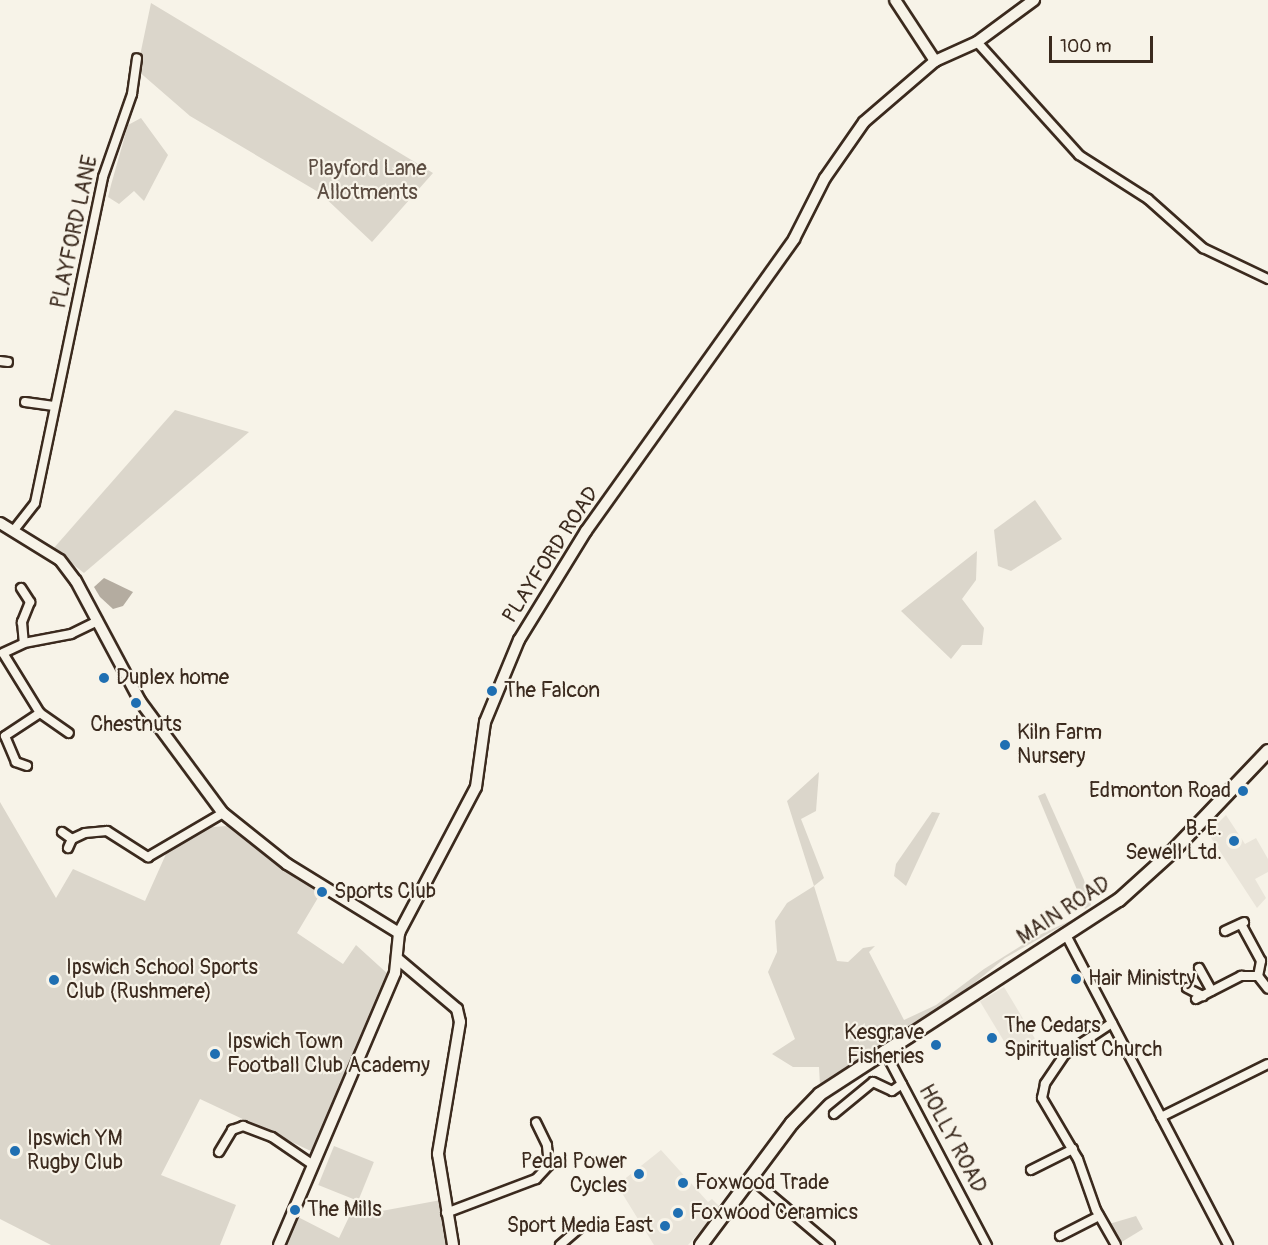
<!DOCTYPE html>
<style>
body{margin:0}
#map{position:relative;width:1268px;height:1245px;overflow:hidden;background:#f7f3e8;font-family:Pangolin,sans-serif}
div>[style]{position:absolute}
.built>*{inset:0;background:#e9e4d9;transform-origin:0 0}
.green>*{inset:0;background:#dbd6cb;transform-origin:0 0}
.water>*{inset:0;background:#b4aca0}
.roads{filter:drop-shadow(2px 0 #3b2a1e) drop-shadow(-2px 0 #3b2a1e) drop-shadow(0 2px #3b2a1e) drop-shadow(0 -2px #3b2a1e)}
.minor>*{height:8px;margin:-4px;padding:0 4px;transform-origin:4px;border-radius:4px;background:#f7f3e8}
.tertiary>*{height:10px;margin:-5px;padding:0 5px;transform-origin:5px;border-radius:5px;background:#f7f3e8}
.primary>*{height:12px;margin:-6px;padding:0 6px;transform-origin:6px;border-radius:6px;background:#f7f3e8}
.dots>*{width:16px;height:16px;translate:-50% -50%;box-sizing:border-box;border:3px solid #f7f3e8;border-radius:50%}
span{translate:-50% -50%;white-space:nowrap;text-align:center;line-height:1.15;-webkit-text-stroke:4.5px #f7f3e8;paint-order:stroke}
.park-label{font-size:21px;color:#5b4c41}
.street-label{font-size:21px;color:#3b2a1e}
.poi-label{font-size:21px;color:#3b2a1e}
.left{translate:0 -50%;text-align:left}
.right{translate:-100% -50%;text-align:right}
.scale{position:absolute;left:1049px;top:36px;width:104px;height:27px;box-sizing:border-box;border:3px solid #3b2a1e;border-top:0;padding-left:8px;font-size:18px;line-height:21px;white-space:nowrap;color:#3b2a1e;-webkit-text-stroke:4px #f7f3e8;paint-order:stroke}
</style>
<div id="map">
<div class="built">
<i style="clip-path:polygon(1226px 815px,1245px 844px,1256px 838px,1268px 859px,1268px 872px,1255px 879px,1266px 898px,1257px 908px,1208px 833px)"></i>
<i style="left:1004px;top:987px;width:60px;height:28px;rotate:59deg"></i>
<i style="clip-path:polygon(661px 1150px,708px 1202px,712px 1199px,721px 1208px,688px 1245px,654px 1245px,617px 1185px)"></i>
</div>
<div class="green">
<i style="clip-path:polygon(151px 3px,433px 173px,372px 242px,320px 193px,190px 116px,137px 70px)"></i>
<i style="clip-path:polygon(141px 118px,168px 155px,144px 201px,134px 191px,119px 204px,108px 197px,111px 185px,128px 125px)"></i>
<i style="clip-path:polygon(175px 410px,249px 432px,84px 573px,53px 549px)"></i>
<i style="clip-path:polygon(1035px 500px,1062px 539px,1011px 571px,998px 566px,994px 530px)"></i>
<i style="clip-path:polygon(977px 551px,976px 580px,962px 599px,984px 628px,982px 645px,962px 645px,951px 659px,901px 611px)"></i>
<i style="clip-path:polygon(819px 772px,816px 811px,801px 819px,824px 878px,814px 886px,837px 961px,848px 962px,863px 948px,875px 946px,869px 952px,904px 1020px,936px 1005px,984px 969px,1035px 937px,1074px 919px,1005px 958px,961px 994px,820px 1085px,819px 1067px,793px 1067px,772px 1054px,795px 1039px,768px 972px,777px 952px,775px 921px,787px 903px,814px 886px,787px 801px)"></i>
<i style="clip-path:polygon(1045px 793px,1084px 880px,1091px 905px,1085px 909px,1038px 796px)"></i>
<i style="clip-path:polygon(0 802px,56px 898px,73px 869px,145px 901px,166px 854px,199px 828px,227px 826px,280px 868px,322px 891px,297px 933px,343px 964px,356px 945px,389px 975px,315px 1153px,200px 1099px,161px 1175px,236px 1205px,220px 1245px,51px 1245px,0 1219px)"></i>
<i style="clip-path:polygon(932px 812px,940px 813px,906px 886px,894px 876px,896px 864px)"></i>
<i style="left:334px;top:1146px;width:43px;height:42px;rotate:22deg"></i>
<i style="clip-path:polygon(441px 1200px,451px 1245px,284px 1245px,296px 1216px,339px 1238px,349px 1217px)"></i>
<i style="clip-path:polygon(1136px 1216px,1143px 1229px,1120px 1243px,1109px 1224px)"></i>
</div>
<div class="water">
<i style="clip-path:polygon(104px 578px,133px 592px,123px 606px,113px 609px,100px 597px,94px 587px)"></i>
</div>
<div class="roads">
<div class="minor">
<i style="left:977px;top:42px;width:152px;rotate:47.9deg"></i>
<i style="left:1079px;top:155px;width:82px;rotate:32.5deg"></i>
<i style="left:1148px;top:199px;width:74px;rotate:41.7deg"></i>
<i style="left:1203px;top:248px;width:72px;rotate:25.5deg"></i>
<i style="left:0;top:361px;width:8px;rotate:7deg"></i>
<i style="left:25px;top:402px;width:29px;rotate:8deg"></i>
<i style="left:14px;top:530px;width:34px;rotate:-52deg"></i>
<i style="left:35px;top:503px;width:333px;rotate:-78.2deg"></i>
<i style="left:103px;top:177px;width:88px;rotate:-70.7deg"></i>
<i style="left:132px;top:94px;width:36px;rotate:-82deg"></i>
<i style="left:21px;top:588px;width:17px;rotate:57deg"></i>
<i style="left:30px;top:602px;width:22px;rotate:112deg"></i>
<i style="left:22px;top:622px;width:21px;rotate:85deg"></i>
<i style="left:40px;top:713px;width:35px;rotate:35deg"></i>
<i style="left:27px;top:766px;width:12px;rotate:-160deg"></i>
<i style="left:16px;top:762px;width:28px;rotate:-113deg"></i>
<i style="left:5px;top:736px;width:42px;rotate:-33.3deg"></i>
<i style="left:40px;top:713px;width:70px;rotate:-121.7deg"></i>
<i style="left:3px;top:653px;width:23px;rotate:-25deg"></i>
<i style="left:24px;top:643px;width:48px;rotate:-10.8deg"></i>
<i style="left:71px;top:634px;width:30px;rotate:-26deg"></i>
<i style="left:62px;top:832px;width:12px;rotate:35deg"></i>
<i style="left:68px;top:848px;width:10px;rotate:-66deg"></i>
<i style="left:72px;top:839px;width:14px;rotate:-25deg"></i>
<i style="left:85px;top:833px;width:22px;rotate:-5deg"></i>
<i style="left:107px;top:831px;width:49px;rotate:32.4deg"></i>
<i style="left:148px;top:857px;width:87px;rotate:-30.4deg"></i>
<i style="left:1241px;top:924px;width:42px;rotate:61.6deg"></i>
<i style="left:1261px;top:961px;width:15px;rotate:101deg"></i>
<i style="left:1258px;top:976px;width:16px;rotate:52deg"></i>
<i style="left:1225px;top:931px;width:21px;rotate:-25deg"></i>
<i style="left:1065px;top:933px;width:352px;rotate:62.4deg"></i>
<i style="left:1199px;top:968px;width:26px;rotate:61deg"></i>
<i style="left:1187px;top:988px;width:18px;rotate:27deg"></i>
<i style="left:1196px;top:999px;width:51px;rotate:-27.1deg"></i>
<i style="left:1241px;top:976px;width:17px"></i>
<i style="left:1112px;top:1023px;width:56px;rotate:146.6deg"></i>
<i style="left:1065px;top:1054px;width:36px;rotate:124deg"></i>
<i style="left:1045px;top:1084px;width:14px;rotate:102deg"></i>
<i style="left:1042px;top:1098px;width:71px;rotate:59.5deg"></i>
<i style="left:1078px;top:1159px;width:54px;rotate:70.6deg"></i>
<i style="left:1096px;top:1210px;width:40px;rotate:60.3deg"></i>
<i style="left:884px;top:1050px;width:221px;rotate:62.2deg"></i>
<i style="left:834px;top:1114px;width:50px;rotate:-39.4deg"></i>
<i style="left:873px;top:1082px;width:21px;rotate:25deg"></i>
<i style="left:892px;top:1091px;width:12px;rotate:-35deg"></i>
<i style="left:1161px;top:1117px;width:119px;rotate:-26.4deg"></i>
<i style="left:219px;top:1152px;width:26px;rotate:-59deg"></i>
<i style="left:232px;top:1130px;width:12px;rotate:-20deg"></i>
<i style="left:243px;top:1126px;width:31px;rotate:21deg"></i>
<i style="left:272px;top:1137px;width:50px;rotate:34.3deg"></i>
<i style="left:1031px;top:1170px;width:47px;rotate:-26.6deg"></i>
<i style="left:752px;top:1179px;width:102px;rotate:40.2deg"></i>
<i style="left:446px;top:1213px;width:96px;rotate:-20.7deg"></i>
<i style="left:536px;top:1179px;width:19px;rotate:-47deg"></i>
<i style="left:549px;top:1165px;width:20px;rotate:-96deg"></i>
<i style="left:547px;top:1145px;width:25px;rotate:-116deg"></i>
<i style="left:1060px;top:1236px;width:44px;rotate:-27.1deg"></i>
<i style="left:560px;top:1245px;width:29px;rotate:-41deg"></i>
</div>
<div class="tertiary">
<i style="left:895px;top:0;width:73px;rotate:56.7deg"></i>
<i style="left:0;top:523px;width:70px;rotate:31.7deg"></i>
<i style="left:60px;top:560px;width:26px;rotate:53deg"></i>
<i style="left:76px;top:581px;width:136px;rotate:61.9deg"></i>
<i style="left:140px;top:701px;width:139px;rotate:53.5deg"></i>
<i style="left:223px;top:813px;width:82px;rotate:38.6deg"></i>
<i style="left:287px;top:864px;width:132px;rotate:31.6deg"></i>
<i style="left:399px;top:960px;width:76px;rotate:40.2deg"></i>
<i style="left:457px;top:1009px;width:13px;rotate:77deg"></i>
<i style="left:460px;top:1022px;width:134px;rotate:99.5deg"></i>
<i style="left:438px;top:1154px;width:92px;rotate:80.6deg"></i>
<i style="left:279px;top:1245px;width:296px;rotate:-66.9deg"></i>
<i style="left:395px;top:973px;width:40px;rotate:-84.3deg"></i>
<i style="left:399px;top:933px;width:165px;rotate:-62.2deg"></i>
<i style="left:476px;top:787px;width:66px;rotate:-82.1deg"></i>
<i style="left:485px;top:722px;width:89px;rotate:-67.5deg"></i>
<i style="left:519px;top:640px;width:128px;rotate:-58.4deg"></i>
<i style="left:586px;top:531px;width:359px;rotate:-54.5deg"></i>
<i style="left:794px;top:239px;width:68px;rotate:-63.1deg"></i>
<i style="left:825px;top:178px;width:68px;rotate:-55.1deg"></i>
<i style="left:864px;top:122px;width:94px;rotate:-40.7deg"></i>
<i style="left:935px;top:61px;width:46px;rotate:-24.3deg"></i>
<i style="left:977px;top:42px;width:71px;rotate:-36.4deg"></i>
</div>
<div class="primary">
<i style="left:701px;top:1245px;width:152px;rotate:-53.3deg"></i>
<i style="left:792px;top:1123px;width:40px;rotate:-46deg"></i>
<i style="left:820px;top:1094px;width:356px;rotate:-33deg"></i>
<i style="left:1119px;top:900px;width:70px;rotate:-42.1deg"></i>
<i style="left:1171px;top:853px;width:141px;rotate:-46.4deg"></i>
</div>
</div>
<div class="dots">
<i style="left:104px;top:678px;background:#1f6fb2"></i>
<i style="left:492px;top:691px;background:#1f6fb2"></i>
<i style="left:136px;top:703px;background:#1f6fb2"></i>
<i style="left:1005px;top:745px;background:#1f6fb2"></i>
<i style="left:1243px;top:791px;background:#1f6fb2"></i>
<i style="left:1234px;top:841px;background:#1f6fb2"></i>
<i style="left:322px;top:892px;background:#1f6fb2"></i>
<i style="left:1076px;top:979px;background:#1f6fb2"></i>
<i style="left:54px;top:980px;background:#1f6fb2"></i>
<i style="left:992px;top:1038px;background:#1f6fb2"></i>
<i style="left:936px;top:1045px;background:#1f6fb2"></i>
<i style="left:215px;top:1054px;background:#1f6fb2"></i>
<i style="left:15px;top:1151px;background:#1f6fb2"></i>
<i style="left:639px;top:1174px;background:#1f6fb2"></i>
<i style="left:683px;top:1183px;background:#1f6fb2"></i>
<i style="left:295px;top:1210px;background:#1f6fb2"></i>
<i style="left:678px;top:1213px;background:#1f6fb2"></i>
<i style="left:665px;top:1226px;background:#1f6fb2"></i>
</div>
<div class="park-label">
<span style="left:367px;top:181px">Playford Lane<br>Allotments</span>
</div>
<div class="street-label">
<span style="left:75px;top:232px;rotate:-78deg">PLAYFORD LANE</span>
<span style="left:551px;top:555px;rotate:-57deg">PLAYFORD ROAD</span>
<span style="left:1064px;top:911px;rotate:-33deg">MAIN ROAD</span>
<span style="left:952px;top:1139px;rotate:62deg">HOLLY ROAD</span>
</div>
<div class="poi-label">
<span class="left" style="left:116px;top:678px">Duplex home</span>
<span class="left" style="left:504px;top:691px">The Falcon</span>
<span style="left:136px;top:725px">Chestnuts</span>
<span class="left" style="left:1017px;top:745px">Kiln Farm<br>Nursery</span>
<span class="right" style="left:1231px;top:791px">Edmonton Road</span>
<span class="right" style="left:1222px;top:841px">B. E.<br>Sewell Ltd.</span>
<span class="left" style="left:334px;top:892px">Sports Club</span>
<span class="left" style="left:66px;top:980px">Ipswich School Sports<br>Club (Rushmere)</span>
<span class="left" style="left:1088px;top:979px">Hair Ministry</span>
<span class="left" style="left:1004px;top:1038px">The Cedars<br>Spiritualist Church</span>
<span class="right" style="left:924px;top:1045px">Kesgrave<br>Fisheries</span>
<span class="left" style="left:227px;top:1054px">Ipswich Town<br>Football Club Academy</span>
<span class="left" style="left:27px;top:1151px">Ipswich YM<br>Rugby Club</span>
<span class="right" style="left:627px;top:1174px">Pedal Power<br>Cycles</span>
<span class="left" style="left:695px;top:1183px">Foxwood Trade</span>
<span class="left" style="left:307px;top:1210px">The Mills</span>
<span class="left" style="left:690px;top:1213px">Foxwood Ceramics</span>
<span class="right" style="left:653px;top:1226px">Sport Media East</span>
</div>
<div class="scale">100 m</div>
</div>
